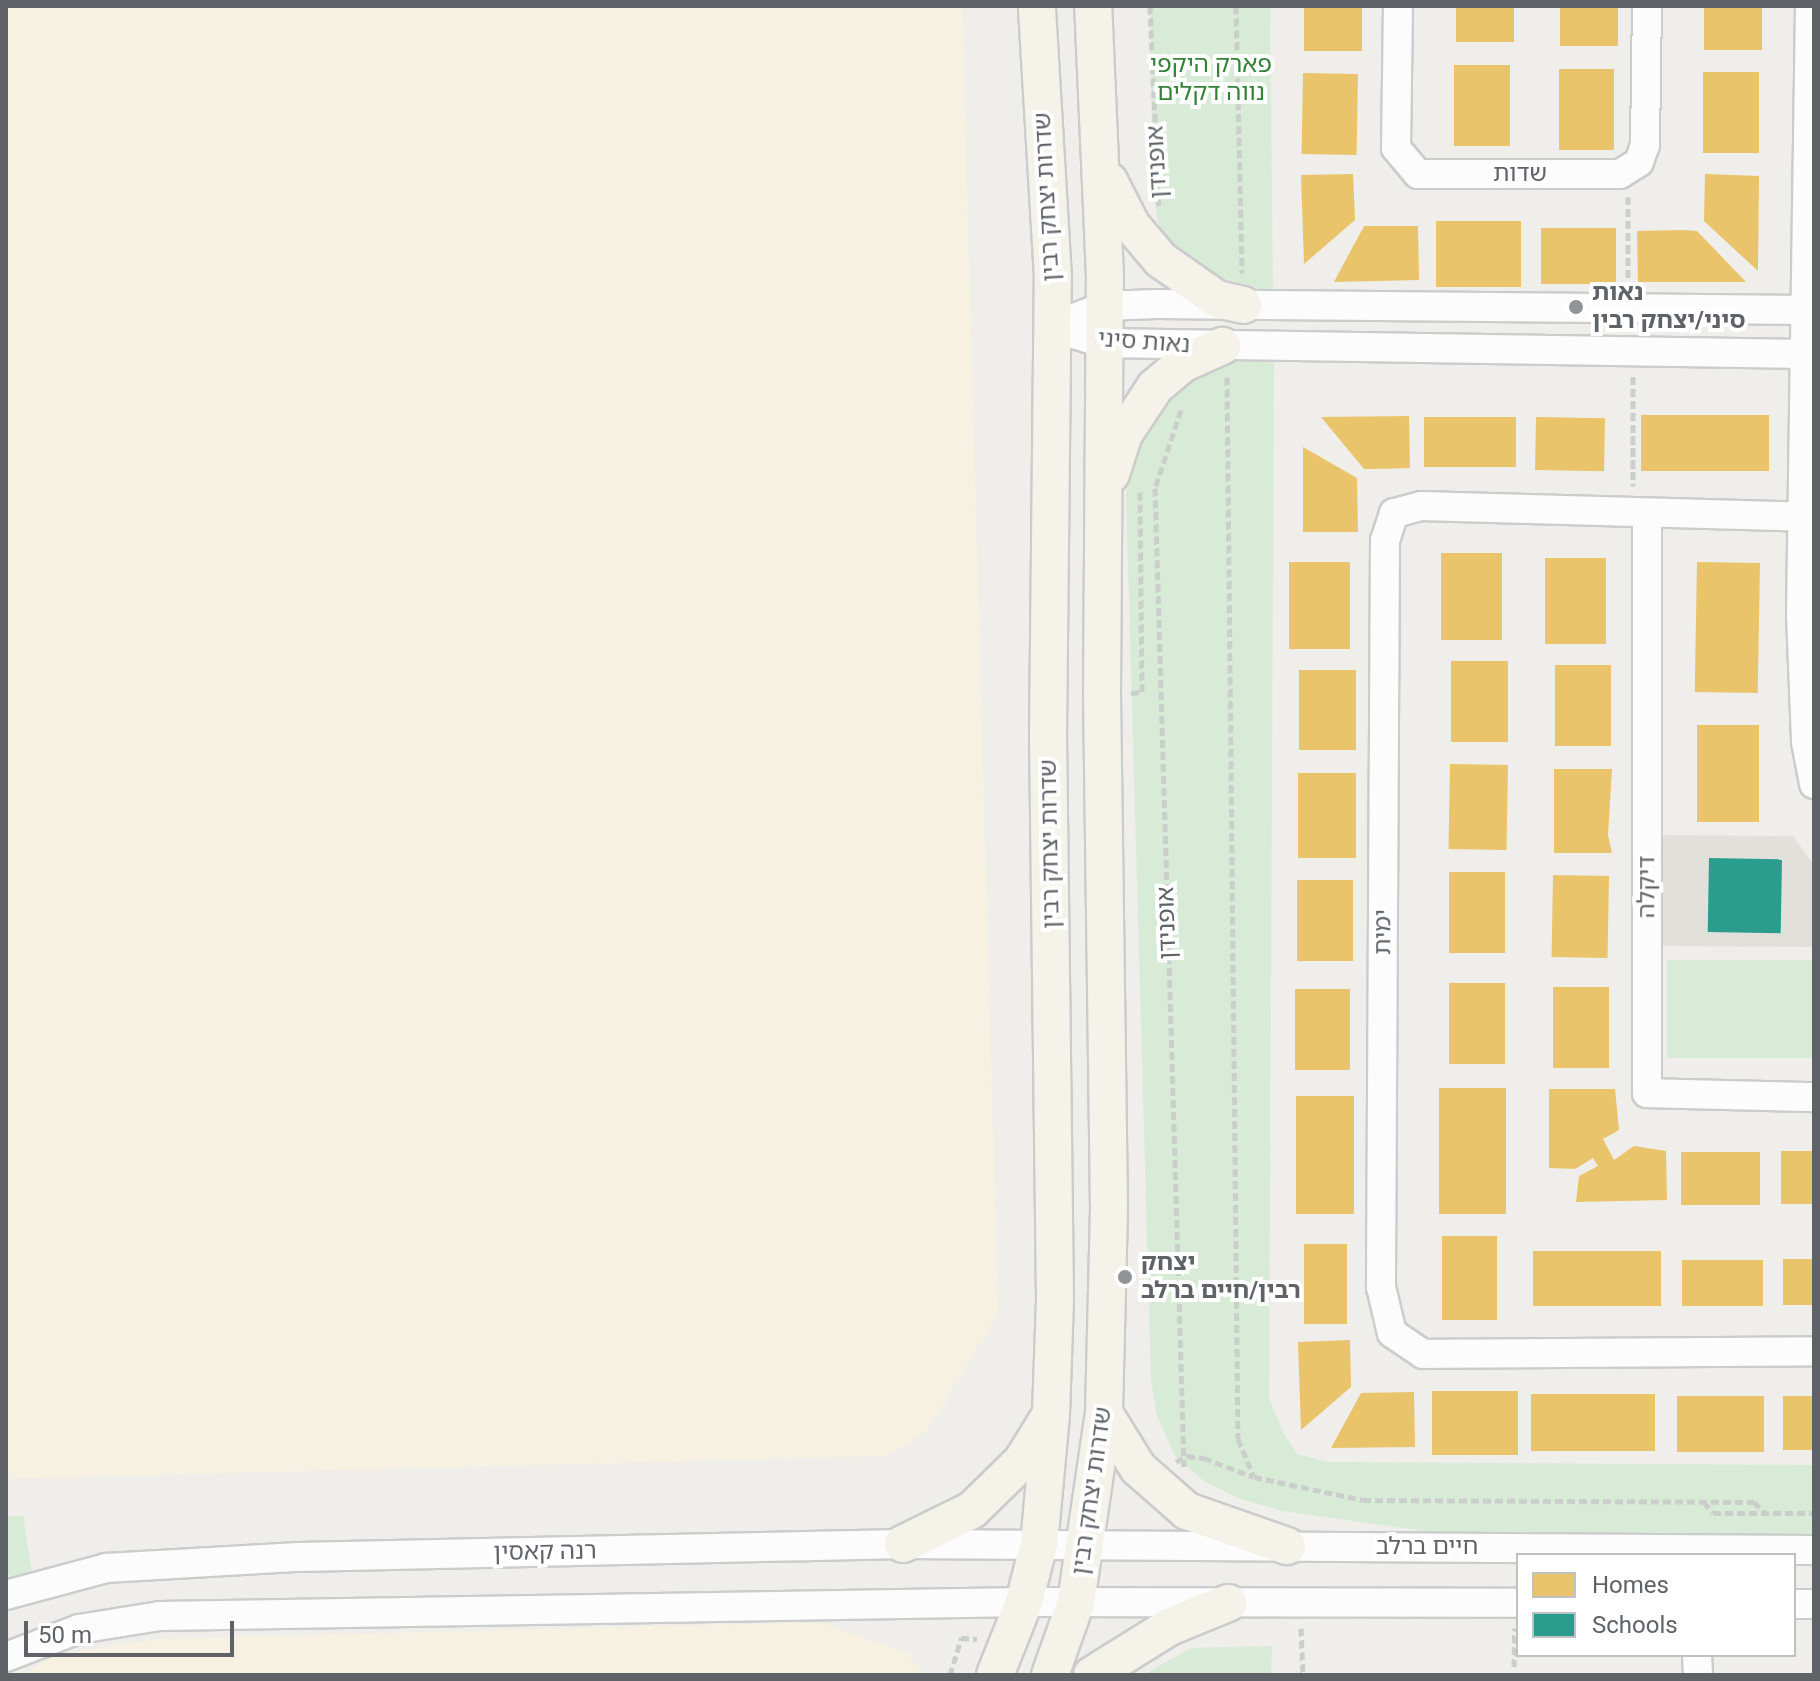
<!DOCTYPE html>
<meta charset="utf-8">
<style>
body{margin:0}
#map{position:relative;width:1820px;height:1681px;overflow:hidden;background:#efeeea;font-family:Roboto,"Noto Sans Hebrew",sans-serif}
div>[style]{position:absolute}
.education>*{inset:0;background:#e2e0da}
.green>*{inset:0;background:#d8ebd6;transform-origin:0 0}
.sand>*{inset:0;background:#f6f1e1}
.homes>*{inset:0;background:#e9c46a;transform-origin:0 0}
.schools>*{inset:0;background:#2a9d8f;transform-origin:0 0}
.path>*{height:5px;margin-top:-2.5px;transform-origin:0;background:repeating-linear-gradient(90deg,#cacfcc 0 8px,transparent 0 12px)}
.roads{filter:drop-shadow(2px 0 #cbcccc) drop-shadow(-2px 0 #cbcccc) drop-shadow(0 2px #cbcccc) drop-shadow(0 -2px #cbcccc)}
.minor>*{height:28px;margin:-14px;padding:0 14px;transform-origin:14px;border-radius:14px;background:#fdfcfc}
.major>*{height:36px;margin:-18px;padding:0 18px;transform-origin:18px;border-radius:18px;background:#f4f2e9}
.dots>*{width:22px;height:22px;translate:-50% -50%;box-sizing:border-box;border:4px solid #fff;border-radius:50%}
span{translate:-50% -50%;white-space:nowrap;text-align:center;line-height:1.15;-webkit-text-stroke:8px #fff;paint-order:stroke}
.park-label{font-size:24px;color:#348238}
.street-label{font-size:24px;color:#5f6368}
.poi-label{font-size:24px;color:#5f6368;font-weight:700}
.left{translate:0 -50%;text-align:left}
.frame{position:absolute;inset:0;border:8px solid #5f6368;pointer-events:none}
.legend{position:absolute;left:1516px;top:1553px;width:280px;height:104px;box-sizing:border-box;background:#fff;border:2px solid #bfc1c3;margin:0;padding:10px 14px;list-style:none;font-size:24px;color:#5f6368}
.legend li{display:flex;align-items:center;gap:16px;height:40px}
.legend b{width:40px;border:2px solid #bfc1c3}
.scale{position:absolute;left:24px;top:1621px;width:210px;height:36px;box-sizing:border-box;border:4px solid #5f6368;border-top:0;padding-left:10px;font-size:24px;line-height:28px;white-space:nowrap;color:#5f6368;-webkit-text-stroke:6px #fff;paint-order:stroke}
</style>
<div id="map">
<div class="education">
<i style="clip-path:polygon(1663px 835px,1793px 836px,1814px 865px,1814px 947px,1663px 946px)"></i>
</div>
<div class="green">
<i style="clip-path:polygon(1150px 6px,1270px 6px,1273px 292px,1201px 273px,1165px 241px,1160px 228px,1153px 197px)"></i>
<i style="clip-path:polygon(1247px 356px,1274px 359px,1269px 1398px,1283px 1432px,1297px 1454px,1328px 1462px,1814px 1465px,1814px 1535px,1446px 1534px,1282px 1511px,1238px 1498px,1205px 1482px,1175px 1456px,1157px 1416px,1151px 1379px,1126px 494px,1131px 457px,1147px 416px,1214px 360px)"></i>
<i style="left:1667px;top:960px;width:147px;height:98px"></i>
<i style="clip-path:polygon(6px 1516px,23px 1516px,33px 1578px,6px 1587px)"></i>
<i style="clip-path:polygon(1272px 1646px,1271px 1675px,1143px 1675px,1191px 1648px)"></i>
</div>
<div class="sand">
<i style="clip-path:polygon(6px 6px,962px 6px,998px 1314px,927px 1431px,888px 1456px,6px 1479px)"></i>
<i style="clip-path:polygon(819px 1622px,908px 1653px,924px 1675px,22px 1675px,58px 1654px,160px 1639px)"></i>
</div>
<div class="homes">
<i style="left:1304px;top:6px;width:58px;height:45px"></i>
<i style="left:1456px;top:6px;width:58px;height:36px"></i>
<i style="left:1560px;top:6px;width:58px;height:40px"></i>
<i style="left:1704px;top:6px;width:58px;height:44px"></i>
<i style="left:1454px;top:65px;width:56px;height:81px"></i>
<i style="left:1559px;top:69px;width:55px;height:81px"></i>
<i style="left:1703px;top:72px;width:56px;height:81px"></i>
<i style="left:1303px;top:73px;width:55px;height:81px;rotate:1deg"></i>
<i style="clip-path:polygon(1353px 174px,1355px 220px,1304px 264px,1301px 175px)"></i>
<i style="clip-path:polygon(1705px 174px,1759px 176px,1758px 271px,1704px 221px)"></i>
<i style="left:1436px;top:221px;width:85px;height:66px"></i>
<i style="clip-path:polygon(1364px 226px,1418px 226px,1419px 280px,1334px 282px)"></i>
<i style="left:1541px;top:228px;width:75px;height:56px"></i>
<i style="clip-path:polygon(1682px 230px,1697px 231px,1746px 282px,1638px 282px,1637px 231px)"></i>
<i style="left:1641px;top:415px;width:128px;height:56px"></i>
<i style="clip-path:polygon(1409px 416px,1410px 468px,1375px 469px,1364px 469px,1321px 417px)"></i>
<i style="left:1424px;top:417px;width:92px;height:50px"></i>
<i style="left:1536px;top:417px;width:69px;height:53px;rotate:1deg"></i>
<i style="clip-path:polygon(1303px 447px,1357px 478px,1358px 532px,1303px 532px)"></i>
<i style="left:1441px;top:553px;width:61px;height:87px"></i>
<i style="left:1545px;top:558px;width:61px;height:86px"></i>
<i style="left:1289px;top:562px;width:61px;height:87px"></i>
<i style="left:1697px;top:562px;width:63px;height:130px;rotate:1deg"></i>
<i style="left:1451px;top:661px;width:57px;height:81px"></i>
<i style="left:1555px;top:665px;width:56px;height:81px"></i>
<i style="left:1299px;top:670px;width:57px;height:80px"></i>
<i style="left:1697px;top:725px;width:62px;height:97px"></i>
<i style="left:1450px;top:764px;width:58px;height:85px;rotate:1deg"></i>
<i style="clip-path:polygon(1554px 769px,1612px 769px,1608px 835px,1612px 853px,1554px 853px)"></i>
<i style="left:1298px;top:773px;width:58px;height:85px"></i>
<i style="left:1449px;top:872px;width:56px;height:81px"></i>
<i style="left:1553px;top:875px;width:56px;height:82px;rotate:1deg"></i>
<i style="left:1297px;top:880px;width:56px;height:81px"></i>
<i style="left:1449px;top:983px;width:56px;height:81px"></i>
<i style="left:1553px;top:987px;width:56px;height:81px"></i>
<i style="left:1295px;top:989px;width:55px;height:81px"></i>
<i style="left:1439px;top:1088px;width:67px;height:126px"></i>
<i style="clip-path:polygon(1549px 1089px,1615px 1089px,1619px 1130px,1603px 1139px,1614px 1160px,1634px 1146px,1666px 1151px,1667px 1200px,1576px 1202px,1579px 1176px,1598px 1166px,1593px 1158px,1575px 1169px,1549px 1168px)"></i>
<i style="left:1296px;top:1096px;width:58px;height:118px"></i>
<i style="left:1781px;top:1151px;width:33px;height:53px"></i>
<i style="left:1681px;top:1152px;width:79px;height:53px"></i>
<i style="left:1442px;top:1236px;width:55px;height:84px"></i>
<i style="left:1304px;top:1244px;width:43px;height:80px"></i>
<i style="left:1533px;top:1251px;width:128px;height:55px"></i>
<i style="left:1783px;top:1259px;width:31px;height:46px"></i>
<i style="left:1682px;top:1260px;width:81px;height:46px"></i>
<i style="clip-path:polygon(1350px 1340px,1351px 1387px,1301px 1430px,1298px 1342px)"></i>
<i style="left:1432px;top:1391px;width:86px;height:64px"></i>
<i style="clip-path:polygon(1414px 1392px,1415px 1447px,1331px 1448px,1361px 1393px)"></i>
<i style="left:1531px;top:1394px;width:124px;height:57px"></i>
<i style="left:1677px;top:1396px;width:87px;height:56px"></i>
<i style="left:1783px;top:1396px;width:31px;height:54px"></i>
</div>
<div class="schools">
<i style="left:1709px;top:858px;width:73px;height:74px;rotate:1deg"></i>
</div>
<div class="path">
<i style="left:1150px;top:6px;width:203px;rotate:87.5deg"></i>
<i style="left:1236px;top:6px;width:267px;rotate:88.7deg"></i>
<i style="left:1628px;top:197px;width:86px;rotate:90deg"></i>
<i style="left:1633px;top:376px;width:110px;rotate:90deg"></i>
<i style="left:1227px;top:377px;width:1062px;rotate:89.41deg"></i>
<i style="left:1238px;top:1439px;width:41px;rotate:67.2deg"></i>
<i style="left:1181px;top:410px;width:82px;rotate:108.4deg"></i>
<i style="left:1155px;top:488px;width:979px;rotate:88.3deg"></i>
<i style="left:1131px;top:693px;width:11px;rotate:-5deg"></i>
<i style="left:1142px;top:692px;width:204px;rotate:-90.6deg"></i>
<i style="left:1176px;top:1462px;width:13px;rotate:-29deg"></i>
<i style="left:1187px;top:1456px;width:17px;rotate:7deg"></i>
<i style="left:1204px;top:1458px;width:53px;rotate:20.8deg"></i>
<i style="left:1254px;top:1477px;width:111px;rotate:11.9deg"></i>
<i style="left:1363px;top:1500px;width:391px;rotate:0.3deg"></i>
<i style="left:1754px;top:1502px;width:17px;rotate:45deg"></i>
<i style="left:1704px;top:1502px;width:14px;rotate:51deg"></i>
<i style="left:1713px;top:1513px;width:101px"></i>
<i style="left:1301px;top:1628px;width:47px;rotate:87.6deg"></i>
<i style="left:1514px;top:1667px;width:39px;rotate:-89deg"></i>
<i style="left:950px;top:1675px;width:39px;rotate:-73deg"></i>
<i style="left:961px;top:1638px;width:16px;rotate:4deg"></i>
</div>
<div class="roads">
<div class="minor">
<i style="left:1398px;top:6px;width:142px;rotate:90.8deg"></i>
<i style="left:1396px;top:148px;width:34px;rotate:50deg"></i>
<i style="left:1418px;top:174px;width:202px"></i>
<i style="left:1620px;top:174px;width:22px;rotate:-32deg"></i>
<i style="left:1639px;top:162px;width:18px;rotate:-71deg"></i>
<i style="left:1645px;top:145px;width:139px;rotate:-89.2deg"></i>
<i style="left:1810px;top:6px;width:609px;rotate:90.85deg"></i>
<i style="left:1801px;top:615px;width:127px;rotate:87.7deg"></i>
<i style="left:1806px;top:742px;width:43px;rotate:79.2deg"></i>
<i style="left:1051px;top:327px;width:58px;rotate:-21.3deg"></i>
<i style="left:1105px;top:306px;width:51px;rotate:-2.2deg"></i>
<i style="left:1156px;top:304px;width:650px;rotate:0.53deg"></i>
<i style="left:1051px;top:327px;width:54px;rotate:17.1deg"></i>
<i style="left:1103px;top:343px;width:702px;rotate:0.9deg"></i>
<i style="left:1647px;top:514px;width:579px;rotate:90deg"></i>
<i style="left:1647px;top:1093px;width:167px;rotate:1.4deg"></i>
<i style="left:1814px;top:517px;width:393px;rotate:-178.4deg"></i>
<i style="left:1421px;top:506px;width:28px;rotate:165deg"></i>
<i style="left:1394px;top:513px;width:28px;rotate:108deg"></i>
<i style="left:1385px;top:540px;width:747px;rotate:90.31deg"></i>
<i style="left:1381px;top:1287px;width:47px;rotate:76.6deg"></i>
<i style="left:1392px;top:1333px;width:37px;rotate:34deg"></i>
<i style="left:1423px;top:1354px;width:391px;rotate:-0.4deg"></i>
<i style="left:6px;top:1595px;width:104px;rotate:-15.1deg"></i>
<i style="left:106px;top:1568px;width:193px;rotate:-3.3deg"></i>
<i style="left:299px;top:1557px;width:604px;rotate:-1.23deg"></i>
<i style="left:903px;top:1544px;width:911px;rotate:0.38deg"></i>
<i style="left:1794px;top:1604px;width:20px"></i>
<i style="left:1697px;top:1655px;width:20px;rotate:87deg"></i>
<i style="left:6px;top:1657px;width:78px;rotate:-21deg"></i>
<i style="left:79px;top:1629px;width:82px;rotate:-9.1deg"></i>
<i style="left:160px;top:1616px;width:864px;rotate:-0.93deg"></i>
<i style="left:1024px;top:1602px;width:494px;rotate:0.1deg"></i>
</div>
<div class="major">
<i style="left:1109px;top:181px;width:51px;rotate:62.9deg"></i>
<i style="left:1132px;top:226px;width:45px;rotate:49.5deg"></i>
<i style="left:1161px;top:260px;width:68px;rotate:34.9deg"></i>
<i style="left:1217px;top:299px;width:27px;rotate:13deg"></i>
<i style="left:1111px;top:474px;width:42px;rotate:-72deg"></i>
<i style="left:1124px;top:434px;width:56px;rotate:-56.6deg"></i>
<i style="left:1155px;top:387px;width:38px;rotate:-40deg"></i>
<i style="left:1184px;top:363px;width:42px;rotate:-24.1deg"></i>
<i style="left:1104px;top:1413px;width:65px;rotate:58.3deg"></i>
<i style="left:1138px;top:1468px;width:65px;rotate:41.3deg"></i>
<i style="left:1187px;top:1511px;width:106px;rotate:19.3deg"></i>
<i style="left:903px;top:1544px;width:77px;rotate:-26.2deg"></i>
<i style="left:972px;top:1510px;width:70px;rotate:-44.4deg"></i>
<i style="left:1022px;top:1461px;width:49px;rotate:-58.2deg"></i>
<i style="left:995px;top:1675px;width:79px;rotate:-68.3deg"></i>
<i style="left:1024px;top:1602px;width:60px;rotate:-75.5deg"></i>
<i style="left:1039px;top:1544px;width:131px;rotate:-84.7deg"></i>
<i style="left:1051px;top:1414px;width:116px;rotate:-88deg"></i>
<i style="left:1055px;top:1298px;width:561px;rotate:-90.71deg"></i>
<i style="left:1048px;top:737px;width:459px;rotate:-89.4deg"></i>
<i style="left:1053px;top:278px;width:272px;rotate:-93.4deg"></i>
<i style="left:1050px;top:1675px;width:77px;rotate:-70.4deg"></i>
<i style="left:1076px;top:1602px;width:191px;rotate:-81.6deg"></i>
<i style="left:1104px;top:1413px;width:205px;rotate:-88.6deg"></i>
<i style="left:1109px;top:1208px;width:514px;rotate:-90.78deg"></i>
<i style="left:1102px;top:694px;width:417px;rotate:-89.6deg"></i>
<i style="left:1105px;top:277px;width:271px;rotate:-92.5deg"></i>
<i style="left:1092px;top:1675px;width:91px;rotate:-31.9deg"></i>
<i style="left:1169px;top:1627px;width:64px;rotate:-22.1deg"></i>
</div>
</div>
<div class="dots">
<i style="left:1576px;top:307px;background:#919496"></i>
<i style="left:1125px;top:1277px;background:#919496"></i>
</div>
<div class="park-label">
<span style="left:1211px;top:79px">פארק היקפי<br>נווה דקלים</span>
</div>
<div class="street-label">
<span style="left:1157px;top:162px;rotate:-93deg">אופנידן</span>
<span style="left:1520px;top:174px">שדות</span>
<span style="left:1047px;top:197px;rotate:-93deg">שדרות יצחק רבין</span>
<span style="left:1144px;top:342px;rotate:4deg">נאות סיני</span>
<span style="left:1050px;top:844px;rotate:-91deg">שדרות יצחק רבין</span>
<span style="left:1647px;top:887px;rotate:-90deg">דיקלה</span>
<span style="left:1167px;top:923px;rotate:-92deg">אופנידן</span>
<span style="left:1383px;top:932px;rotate:-90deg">ימית</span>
<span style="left:1092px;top:1491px;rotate:-82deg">שדרות יצחק רבין</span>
<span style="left:1427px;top:1547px">חיים ברלב</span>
<span style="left:545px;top:1552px;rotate:-1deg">רנה קאסין</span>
</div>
<div class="poi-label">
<span class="left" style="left:1592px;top:307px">נאות<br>סיני/יצחק רבין</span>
<span class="left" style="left:1141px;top:1277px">יצחק<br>רבין/חיים ברלב</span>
</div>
<div class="frame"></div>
<ul class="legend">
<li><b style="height:22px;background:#e9c46a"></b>Homes</li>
<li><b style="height:22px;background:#2a9d8f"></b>Schools</li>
</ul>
<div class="scale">50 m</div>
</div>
